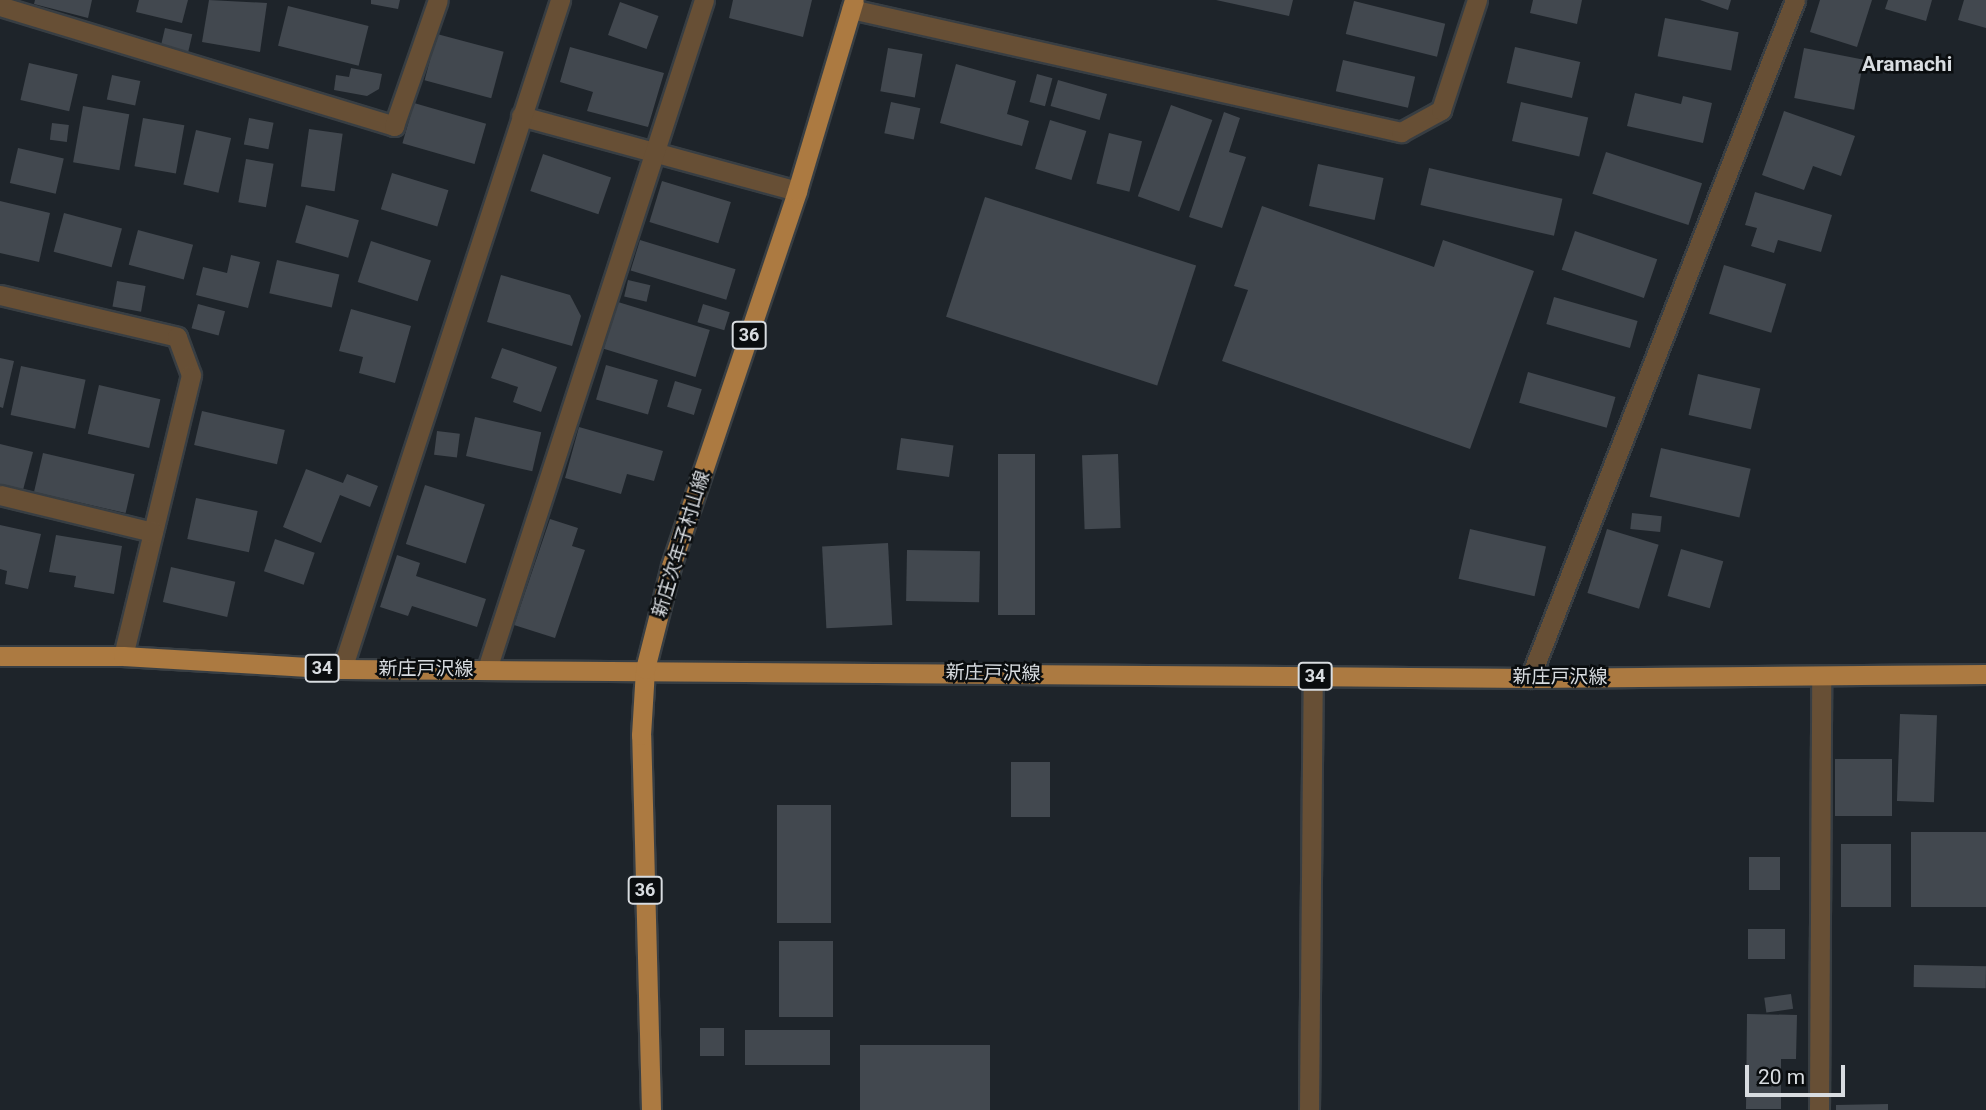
<!DOCTYPE html>
<meta charset="utf-8">
<style>
body{margin:0}
#map{position:relative;width:1986px;height:1110px;overflow:hidden;background:#1e242a;font-family:Roboto,"Noto Sans JP",sans-serif}
div>[style]{position:absolute}
.building>*{inset:0;background:#42484f;transform-origin:0 0}
.roads{filter:drop-shadow(2px 0 #383e43) drop-shadow(-2px 0 #383e43) drop-shadow(0 2px #383e43) drop-shadow(0 -2px #383e43)}
.minor>*{height:19px;margin:-9.5px;padding:0 9.5px;transform-origin:9.5px;border-radius:9.5px;background:#674f35}
.primary>*{height:19px;margin:-9.5px;padding:0 9.5px;transform-origin:9.5px;border-radius:9.5px;background:#ac7a41}
span{translate:-50% -50%;white-space:nowrap;text-align:center;line-height:1.15;-webkit-text-stroke:5px #0a0d0f;paint-order:stroke}
.shield-label span{padding:2px 5px;background:#0a0d0f;border:2px solid;border-radius:5px;-webkit-text-stroke-width:0}
.shield-label{font-size:18px;color:#d8dce0;font-weight:700}
.street-label{font-size:19px;color:#d8dce0}
.neighbourhood-label{font-size:21px;color:#d8dce0;font-weight:700}
.scale{position:absolute;left:1745px;top:1065px;width:100px;height:32px;box-sizing:border-box;border:4px solid #d8dce0;border-top:0;padding-left:9px;font-size:21px;line-height:24px;white-space:nowrap;color:#d8dce0;-webkit-text-stroke:5px #0a0d0f;paint-order:stroke}
</style>
<div id="map">
<div class="building">
<i style="clip-path:polygon(35px 0,92px 0,88px 18px,34px 4px)"></i>
<i style="clip-path:polygon(139px 0,188px 0,182px 23px,136px 12px)"></i>
<i style="clip-path:polygon(209px 0,267px 3px,260px 52px,202px 42px)"></i>
<i style="clip-path:polygon(371px 0,400px 0,398px 9px,371px 4px)"></i>
<i style="clip-path:polygon(733px 0,812px 0,803px 37px,729px 18px)"></i>
<i style="clip-path:polygon(1216px 0,1293px 0,1289px 16px)"></i>
<i style="clip-path:polygon(1533px 0,1582px 0,1577px 24px,1530px 13px)"></i>
<i style="clip-path:polygon(1700px 0,1731px 0,1728px 10px)"></i>
<i style="clip-path:polygon(1820px 0,1872px 0,1857px 47px,1810px 32px)"></i>
<i style="clip-path:polygon(1888px 0,1932px 0,1926px 21px,1885px 9px)"></i>
<i style="clip-path:polygon(1964px 0,1986px 0,1986px 28px,1958px 20px)"></i>
<i style="left:1354px;top:1px;width:94px;height:34px;rotate:14deg"></i>
<i style="left:620px;top:2px;width:41px;height:35px;rotate:20deg"></i>
<i style="left:288px;top:6px;width:83px;height:41px;rotate:14deg"></i>
<i style="left:1665px;top:18px;width:75px;height:39px;rotate:11deg"></i>
<i style="left:165px;top:28px;width:28px;height:22px;rotate:13deg"></i>
<i style="left:437px;top:34px;width:69px;height:48px;rotate:15deg"></i>
<i style="clip-path:polygon(570px 47px,664px 73px,648px 127px,587px 111px,593px 92px,560px 82px)"></i>
<i style="left:1515px;top:47px;width:67px;height:37px;rotate:13deg"></i>
<i style="left:888px;top:48px;width:35px;height:44px;rotate:10deg"></i>
<i style="left:1804px;top:48px;width:61px;height:51px;rotate:11deg"></i>
<i style="left:1343px;top:60px;width:74px;height:32px;rotate:13deg"></i>
<i style="left:29px;top:63px;width:50px;height:38px;rotate:13deg"></i>
<i style="clip-path:polygon(956px 64px,1016px 81px,1007px 114px,1029px 121px,1022px 146px,940px 123px)"></i>
<i style="clip-path:polygon(351px 68px,382px 74px,379px 89px,367px 96px,334px 90px,336px 75px,349px 77px)"></i>
<i style="left:1037px;top:74px;width:16px;height:29px;rotate:15deg"></i>
<i style="left:112px;top:75px;width:29px;height:25px;rotate:12deg"></i>
<i style="left:1058px;top:80px;width:51px;height:27px;rotate:16deg"></i>
<i style="clip-path:polygon(1635px 93px,1681px 104px,1683px 96px,1712px 103px,1703px 143px,1627px 126px)"></i>
<i style="left:891px;top:102px;width:30px;height:32px;rotate:12deg"></i>
<i style="left:1521px;top:102px;width:69px;height:40px;rotate:13deg"></i>
<i style="left:414px;top:103px;width:75px;height:42px;rotate:16deg"></i>
<i style="left:1171px;top:105px;width:44px;height:97px;rotate:20deg"></i>
<i style="left:83px;top:106px;width:47px;height:57px;rotate:10deg"></i>
<i style="clip-path:polygon(1784px 111px,1855px 136px,1841px 176px,1813px 166px,1804px 190px,1762px 175px)"></i>
<i style="clip-path:polygon(1224px 112px,1240px 118px,1229px 152px,1246px 157px,1222px 228px,1189px 217px)"></i>
<i style="left:143px;top:118px;width:42px;height:49px;rotate:10deg"></i>
<i style="left:249px;top:118px;width:25px;height:27px;rotate:11deg"></i>
<i style="left:1050px;top:120px;width:38px;height:51px;rotate:17deg"></i>
<i style="left:52px;top:123px;width:17px;height:17px;rotate:7deg"></i>
<i style="left:309px;top:129px;width:34px;height:58px;rotate:8deg"></i>
<i style="left:196px;top:130px;width:36px;height:56px;rotate:13deg"></i>
<i style="left:1109px;top:133px;width:34px;height:52px;rotate:14deg"></i>
<i style="left:18px;top:148px;width:47px;height:36px;rotate:13deg"></i>
<i style="left:1606px;top:152px;width:101px;height:44px;rotate:18deg"></i>
<i style="left:543px;top:154px;width:72px;height:39px;rotate:19deg"></i>
<i style="left:246px;top:159px;width:28px;height:44px;rotate:10deg"></i>
<i style="left:1318px;top:164px;width:67px;height:43px;rotate:12deg"></i>
<i style="left:1429px;top:168px;width:137px;height:38px;rotate:13deg"></i>
<i style="left:392px;top:173px;width:59px;height:38px;rotate:17deg"></i>
<i style="left:662px;top:181px;width:72px;height:43px;rotate:17deg"></i>
<i style="clip-path:polygon(1755px 192px,1832px 215px,1821px 252px,1778px 240px,1774px 253px,1751px 246px,1757px 228px,1745px 225px)"></i>
<i style="left:985px;top:197px;width:222px;height:126px;rotate:18deg"></i>
<i style="clip-path:polygon(0 201px,50px 213px,39px 262px,0 253px)"></i>
<i style="left:306px;top:205px;width:55px;height:39px;rotate:16deg"></i>
<i style="clip-path:polygon(1262px 206px,1434px 267px,1443px 240px,1534px 271px,1470px 449px,1222px 361px,1248px 290px,1234px 286px)"></i>
<i style="left:64px;top:213px;width:60px;height:40px;rotate:15deg"></i>
<i style="left:138px;top:230px;width:57px;height:36px;rotate:15deg"></i>
<i style="left:1575px;top:231px;width:87px;height:41px;rotate:19deg"></i>
<i style="left:640px;top:240px;width:100px;height:32px;rotate:17deg"></i>
<i style="left:371px;top:241px;width:63px;height:43px;rotate:18deg"></i>
<i style="clip-path:polygon(231px 255px,260px 262px,248px 308px,196px 295px,203px 267px,227px 273px)"></i>
<i style="left:277px;top:260px;width:64px;height:34px;rotate:13deg"></i>
<i style="left:1724px;top:265px;width:65px;height:51px;rotate:17deg"></i>
<i style="clip-path:polygon(501px 275px,570px 295px,581px 316px,572px 346px,487px 322px)"></i>
<i style="left:628px;top:280px;width:23px;height:17px;rotate:13deg"></i>
<i style="left:117px;top:281px;width:29px;height:26px;rotate:10deg"></i>
<i style="left:1554px;top:297px;width:87px;height:28px;rotate:16deg"></i>
<i style="left:618px;top:302px;width:96px;height:49px;rotate:17deg"></i>
<i style="left:198px;top:304px;width:28px;height:25px;rotate:15deg"></i>
<i style="left:703px;top:304px;width:28px;height:19px;rotate:17deg"></i>
<i style="clip-path:polygon(351px 309px,411px 326px,395px 383px,359px 373px,363px 357px,339px 351px)"></i>
<i style="clip-path:polygon(502px 348px,557px 367px,541px 412px,513px 402px,518px 387px,491px 378px)"></i>
<i style="clip-path:polygon(0 358px,14px 361px,3px 408px,0 407px)"></i>
<i style="left:606px;top:365px;width:54px;height:36px;rotate:16deg"></i>
<i style="left:21px;top:366px;width:66px;height:50px;rotate:12deg"></i>
<i style="left:1528px;top:372px;width:91px;height:32px;rotate:16deg"></i>
<i style="left:1698px;top:374px;width:64px;height:42px;rotate:13deg"></i>
<i style="left:675px;top:381px;width:28px;height:27px;rotate:17deg"></i>
<i style="left:99px;top:385px;width:63px;height:50px;rotate:13deg"></i>
<i style="left:202px;top:411px;width:85px;height:35px;rotate:13deg"></i>
<i style="left:475px;top:417px;width:68px;height:40px;rotate:13deg"></i>
<i style="clip-path:polygon(579px 427px,663px 451px,654px 481px,627px 474px,621px 494px,565px 478px)"></i>
<i style="left:437px;top:431px;width:23px;height:24px;rotate:7deg"></i>
<i style="left:901px;top:438px;width:53px;height:32px;rotate:8deg"></i>
<i style="clip-path:polygon(0 444px,33px 452px,23px 490px,0 484px)"></i>
<i style="left:1661px;top:448px;width:92px;height:50px;rotate:13deg"></i>
<i style="left:43px;top:453px;width:94px;height:40px;rotate:13deg"></i>
<i style="left:998px;top:454px;width:37px;height:161px"></i>
<i style="left:1118px;top:454px;width:74px;height:36px;rotate:88deg"></i>
<i style="clip-path:polygon(306px 469px,343px 483px,347px 474px,378px 486px,370px 507px,340px 495px,321px 543px,283px 527px)"></i>
<i style="left:425px;top:485px;width:63px;height:62px;rotate:18deg"></i>
<i style="left:196px;top:498px;width:63px;height:42px;rotate:12deg"></i>
<i style="left:1632px;top:513px;width:30px;height:16px;rotate:6deg"></i>
<i style="clip-path:polygon(550px 519px,578px 528px,572px 546px,585px 550px,555px 638px,514px 625px)"></i>
<i style="clip-path:polygon(0 525px,41px 534px,28px 589px,5px 584px,7px 571px,0 569px)"></i>
<i style="left:1470px;top:529px;width:78px;height:51px;rotate:13deg"></i>
<i style="left:1607px;top:529px;width:54px;height:67px;rotate:17deg"></i>
<i style="clip-path:polygon(56px 535px,122px 546px,114px 594px,74px 587px,76px 576px,49px 572px)"></i>
<i style="left:275px;top:539px;width:42px;height:34px;rotate:19deg"></i>
<i style="left:888px;top:543px;width:82px;height:66px;rotate:87deg"></i>
<i style="left:1681px;top:549px;width:44px;height:49px;rotate:16deg"></i>
<i style="left:907px;top:550px;width:73px;height:51px;rotate:1deg"></i>
<i style="clip-path:polygon(397px 555px,420px 563px,416px 576px,486px 599px,477px 627px,412px 606px,408px 616px,380px 607px)"></i>
<i style="left:171px;top:567px;width:66px;height:36px;rotate:13deg"></i>
<i style="left:1900px;top:714px;width:37px;height:87px;rotate:2deg"></i>
<i style="left:1835px;top:759px;width:57px;height:57px"></i>
<i style="left:1011px;top:762px;width:39px;height:55px"></i>
<i style="left:777px;top:805px;width:54px;height:118px"></i>
<i style="left:1986px;top:832px;width:75px;height:75px;rotate:90deg"></i>
<i style="left:1841px;top:844px;width:50px;height:63px"></i>
<i style="left:1749px;top:857px;width:31px;height:33px"></i>
<i style="left:1748px;top:929px;width:37px;height:30px"></i>
<i style="left:779px;top:941px;width:54px;height:76px"></i>
<i style="left:1914px;top:965px;width:72px;height:22px;rotate:1deg"></i>
<i style="left:1791px;top:994px;width:15px;height:27px;rotate:82deg"></i>
<i style="clip-path:polygon(1747px 1014px,1797px 1015px,1796px 1059px,1781px 1059px,1781px 1109px,1746px 1109px)"></i>
<i style="left:700px;top:1028px;width:24px;height:28px"></i>
<i style="left:830px;top:1030px;width:35px;height:85px;rotate:90deg"></i>
<i style="left:990px;top:1045px;width:65px;height:130px;rotate:90deg"></i>
<i style="clip-path:polygon(1888px 1104px,1888px 1110px,1836px 1110px,1836px 1105px)"></i>
</div>
<div class="roads">
<div class="minor">
<i style="left:3px;top:7px;width:409px;rotate:16.9deg"></i>
<i style="left:394px;top:126px;width:133px;rotate:-70.8deg"></i>
<i style="left:851px;top:9px;width:564px;rotate:12.61deg"></i>
<i style="left:1401px;top:132px;width:46px;rotate:-28.8deg"></i>
<i style="left:1441px;top:110px;width:116px;rotate:-71.9deg"></i>
<i style="left:521px;top:116px;width:286px;rotate:15.2deg"></i>
<i style="left:0;top:295px;width:182px;rotate:13.3deg"></i>
<i style="left:177px;top:337px;width:40px;rotate:69.8deg"></i>
<i style="left:191px;top:375px;width:289px;rotate:103.6deg"></i>
<i style="left:0;top:495px;width:157px;rotate:13.6deg"></i>
<i style="left:342px;top:669px;width:704px;rotate:-71.95deg"></i>
<i style="left:487px;top:669px;width:703px;rotate:-72.03deg"></i>
<i style="left:1530px;top:678px;width:728px;rotate:-68.65deg"></i>
<i style="left:1309px;top:1110px;width:434px;rotate:-89.5deg"></i>
<i style="left:1819px;top:1110px;width:434px;rotate:-89.7deg"></i>
</div>
<div class="primary">
<i style="left:0;top:656px;width:123px"></i>
<i style="left:123px;top:656px;width:219px;rotate:3.4deg"></i>
<i style="left:342px;top:669px;width:1188px;rotate:0.43deg"></i>
<i style="left:1530px;top:678px;width:456px;rotate:-0.5deg"></i>
<i style="left:651px;top:1110px;width:375px;rotate:-91.5deg"></i>
<i style="left:641px;top:735px;width:66px;rotate:-86.5deg"></i>
<i style="left:645px;top:669px;width:106px;rotate:-75.8deg"></i>
<i style="left:671px;top:566px;width:396px;rotate:-71.4deg"></i>
<i style="left:797px;top:191px;width:199px;rotate:-73.4deg"></i>
</div>
</div>
<div class="shield-label">
<span style="left:749px;top:335px">36</span>
<span style="left:322px;top:668px">34</span>
<span style="left:1315px;top:676px">34</span>
<span style="left:645px;top:890px">36</span>
</div>
<div class="street-label">
<span style="left:681px;top:544px;rotate:-73deg">新庄次年子村山線</span>
<span style="left:426px;top:669px">新庄戸沢線</span>
<span style="left:993px;top:673px;rotate:1deg">新庄戸沢線</span>
<span style="left:1560px;top:677px">新庄戸沢線</span>
</div>
<div class="neighbourhood-label">
<span style="left:1907px;top:64px">Aramachi</span>
</div>
<div class="scale">20 m</div>
</div>
